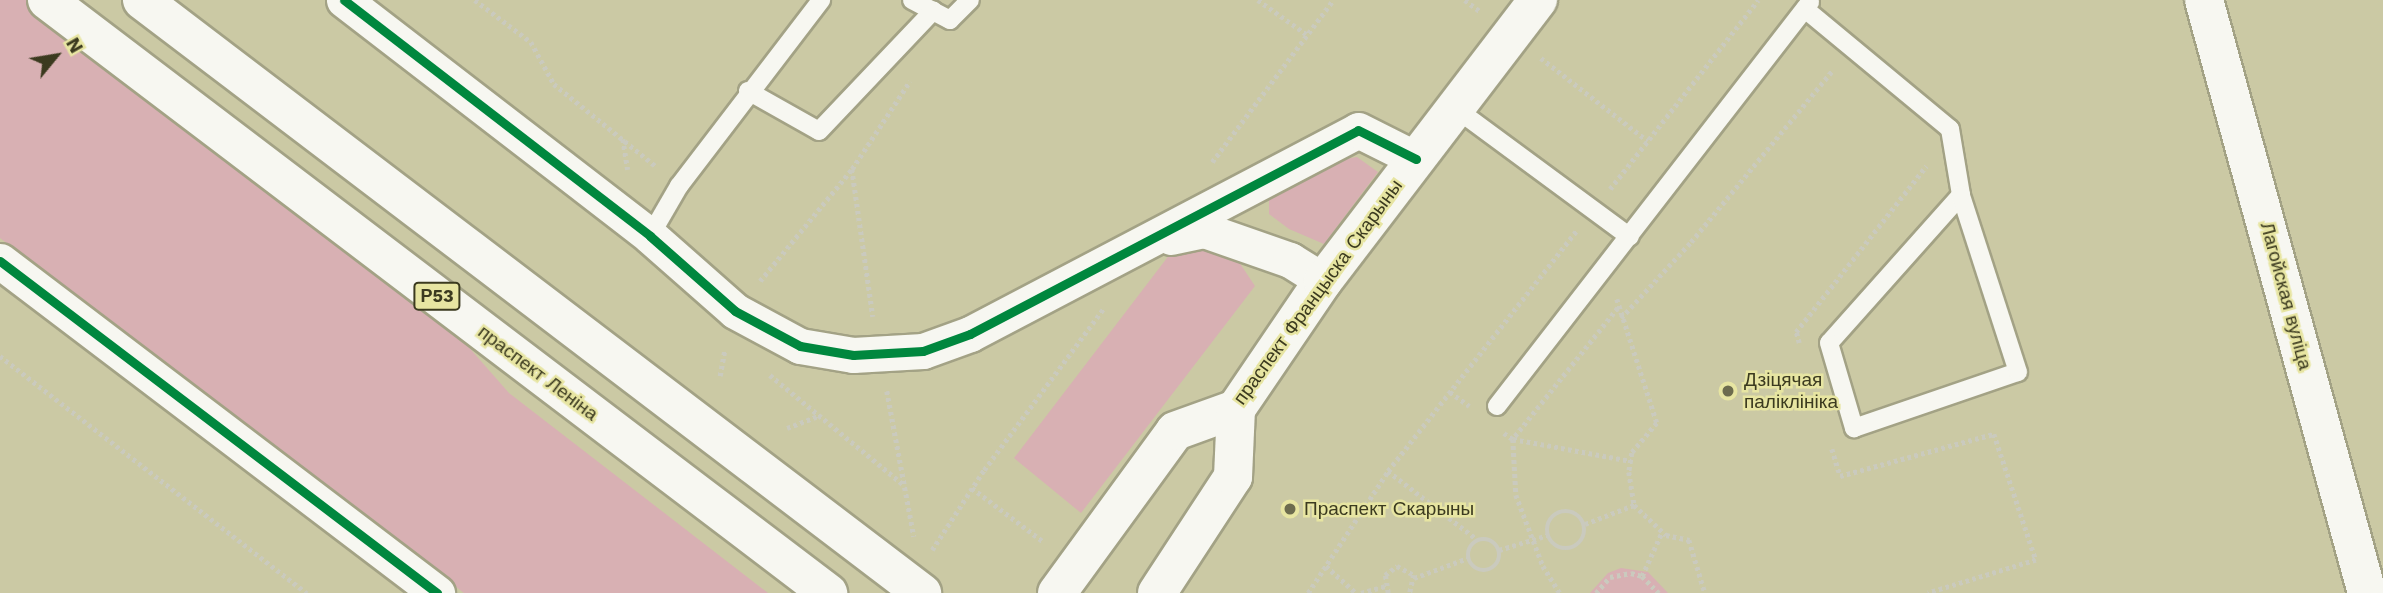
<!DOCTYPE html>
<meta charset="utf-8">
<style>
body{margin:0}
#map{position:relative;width:2383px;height:593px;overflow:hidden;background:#cbc9a4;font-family:"Work Sans",sans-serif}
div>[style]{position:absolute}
.green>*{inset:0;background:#d8b0b3}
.path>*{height:4.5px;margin-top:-2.25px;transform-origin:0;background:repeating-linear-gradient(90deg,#cacabe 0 3.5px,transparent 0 7px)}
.path>.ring{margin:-2.25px;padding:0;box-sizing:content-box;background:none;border:4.5px solid #cacabe;border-radius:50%}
.roads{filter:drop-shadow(2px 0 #a3a285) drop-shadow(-2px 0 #a3a285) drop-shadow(0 2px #a3a285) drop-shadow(0 -2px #a3a285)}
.lane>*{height:18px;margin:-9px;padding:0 9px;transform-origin:9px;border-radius:9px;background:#f7f7f1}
.street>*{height:35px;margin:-17.5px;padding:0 17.5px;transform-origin:17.5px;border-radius:17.5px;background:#f7f7f1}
.secondary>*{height:38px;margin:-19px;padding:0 19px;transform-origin:19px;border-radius:19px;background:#f7f7f1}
.primary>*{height:38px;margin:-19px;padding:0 19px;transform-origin:19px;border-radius:19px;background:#f7f7f1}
.cycleway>*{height:9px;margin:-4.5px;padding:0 4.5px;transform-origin:4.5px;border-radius:4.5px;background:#00873e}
.dots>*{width:19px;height:19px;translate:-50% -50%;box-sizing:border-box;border:4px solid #e7e5a2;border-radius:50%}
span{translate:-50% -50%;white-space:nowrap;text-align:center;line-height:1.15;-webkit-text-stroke:5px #e7e5a2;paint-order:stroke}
.shield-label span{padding:2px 5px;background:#e7e5a2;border:2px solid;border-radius:5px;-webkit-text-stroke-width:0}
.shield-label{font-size:18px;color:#3b3a1f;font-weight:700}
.street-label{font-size:19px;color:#3b3a1f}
.poi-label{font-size:19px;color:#3b3a1f}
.left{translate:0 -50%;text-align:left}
.north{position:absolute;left:21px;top:21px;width:70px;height:70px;-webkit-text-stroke:5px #e7e5a2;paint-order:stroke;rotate:60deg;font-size:19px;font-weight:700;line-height:28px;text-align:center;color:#3b3a1f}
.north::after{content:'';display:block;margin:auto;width:24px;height:32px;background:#3b3a1f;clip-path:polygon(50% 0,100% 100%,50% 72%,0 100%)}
</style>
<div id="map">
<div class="green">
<i style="clip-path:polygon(0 0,37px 0,414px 285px,509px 393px,768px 593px,464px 593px,0 238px)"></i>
<i style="clip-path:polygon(1357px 157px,1378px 172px,1324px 244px,1289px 229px,1269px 214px,1269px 195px,1335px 161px)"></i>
<i style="clip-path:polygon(1194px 244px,1235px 256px,1255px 286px,1081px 513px,1014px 458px,1170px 254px)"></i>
<i style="clip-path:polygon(1621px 568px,1648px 572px,1668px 593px,1590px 593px,1608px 573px)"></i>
</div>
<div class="path">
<i style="left:475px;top:0;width:70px;rotate:36.9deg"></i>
<i style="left:531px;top:42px;width:48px;rotate:61.3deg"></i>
<i style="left:554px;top:84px;width:132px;rotate:38.9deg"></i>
<i style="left:1258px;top:0;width:59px;rotate:35.3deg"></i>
<i style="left:1465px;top:0;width:20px;rotate:37deg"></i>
<i style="left:1541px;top:58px;width:135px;rotate:37.8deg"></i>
<i style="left:623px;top:139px;width:31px;rotate:81deg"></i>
<i style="left:1212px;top:162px;width:202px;rotate:-53.2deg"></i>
<i style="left:852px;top:169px;width:149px;rotate:81.9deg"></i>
<i style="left:1610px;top:189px;width:240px;rotate:-51.9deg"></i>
<i style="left:760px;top:281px;width:145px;rotate:-50.6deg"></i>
<i style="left:852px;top:169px;width:105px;rotate:-56.6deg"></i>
<i style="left:1617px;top:299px;width:130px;rotate:72.1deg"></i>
<i style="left:1657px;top:423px;width:39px;rotate:130deg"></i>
<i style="left:1632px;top:453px;width:19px;rotate:99deg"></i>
<i style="left:1629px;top:472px;width:33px;rotate:81deg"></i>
<i style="left:1634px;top:505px;width:44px;rotate:43.2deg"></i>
<i style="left:1666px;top:535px;width:24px;rotate:12deg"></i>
<i style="left:1689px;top:540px;width:55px;rotate:73.2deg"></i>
<i style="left:1618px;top:308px;width:168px;rotate:128.7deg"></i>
<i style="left:1513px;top:439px;width:120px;rotate:10.6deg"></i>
<i style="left:1621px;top:318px;width:103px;rotate:-47.4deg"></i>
<i style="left:1691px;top:242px;width:223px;rotate:-50.5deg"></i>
<i style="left:1799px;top:343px;width:11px;rotate:-105deg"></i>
<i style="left:1796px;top:332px;width:211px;rotate:-51.9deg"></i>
<i style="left:0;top:356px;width:388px;rotate:37.7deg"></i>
<i style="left:770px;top:375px;width:175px;rotate:39.4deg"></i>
<i style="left:720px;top:376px;width:27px;rotate:-80deg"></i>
<i style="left:887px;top:391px;width:148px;rotate:79.5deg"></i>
<i style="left:1450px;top:392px;width:24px;rotate:36deg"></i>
<i style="left:787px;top:428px;width:33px;rotate:-21deg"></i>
<i style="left:1504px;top:433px;width:11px;rotate:34deg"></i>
<i style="left:1513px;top:439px;width:56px;rotate:86.9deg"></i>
<i style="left:1516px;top:495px;width:76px;rotate:69.2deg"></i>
<i style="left:1543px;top:566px;width:32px;rotate:58deg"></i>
<i style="left:1832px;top:449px;width:28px;rotate:73deg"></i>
<i style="left:1840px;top:476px;width:160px;rotate:-15.3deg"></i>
<i style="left:1994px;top:434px;width:133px;rotate:71.6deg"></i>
<i style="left:2036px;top:560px;width:113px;rotate:163deg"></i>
<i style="left:1388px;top:471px;width:113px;rotate:37.5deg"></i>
<i style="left:972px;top:488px;width:90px;rotate:36.9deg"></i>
<i class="ring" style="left:1547px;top:511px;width:33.5px;height:33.5px"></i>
<i style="left:1585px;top:524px;width:53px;rotate:-21.2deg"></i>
<i class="ring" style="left:1468px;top:539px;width:27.5px;height:27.5px"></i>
<i style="left:932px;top:550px;width:95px;rotate:-57deg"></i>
<i style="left:984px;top:470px;width:200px;rotate:-53.5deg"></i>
<i style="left:1499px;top:550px;width:51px;rotate:-17deg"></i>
<i style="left:1326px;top:566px;width:40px;rotate:42deg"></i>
<i style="left:1642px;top:576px;width:48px;rotate:-65.6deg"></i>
<i style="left:1414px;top:578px;width:58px;rotate:-20.3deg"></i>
<i style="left:1308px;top:593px;width:146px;rotate:-56.7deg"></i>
<i style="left:1388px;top:471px;width:305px;rotate:-51.9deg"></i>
<i style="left:1361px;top:593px;width:25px;rotate:-16deg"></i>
<i style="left:1388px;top:593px;width:18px;rotate:-99deg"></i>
<i style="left:1385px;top:575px;width:15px;rotate:-37deg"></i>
<i style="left:1397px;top:566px;width:19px;rotate:28deg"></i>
<i style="left:1414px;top:575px;width:18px;rotate:103deg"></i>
<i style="left:1596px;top:593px;width:21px;rotate:-49deg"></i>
<i style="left:1610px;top:577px;width:21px;rotate:-11deg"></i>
<i style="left:1631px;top:573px;width:11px;rotate:15deg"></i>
<i style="left:1642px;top:576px;width:24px;rotate:45deg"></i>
</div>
<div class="roads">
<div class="lane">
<i style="left:912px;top:0;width:43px;rotate:27.8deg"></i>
<i style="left:950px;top:20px;width:28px;rotate:-45deg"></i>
<i style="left:1805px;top:9px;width:188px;rotate:39.6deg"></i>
<i style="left:1950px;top:129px;width:67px;rotate:80.5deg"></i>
<i style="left:1961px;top:195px;width:198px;rotate:131.7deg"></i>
<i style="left:1829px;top:343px;width:89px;rotate:73.6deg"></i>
<i style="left:1854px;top:428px;width:173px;rotate:-18.9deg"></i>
<i style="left:2018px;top:372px;width:186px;rotate:-107.9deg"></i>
<i style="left:748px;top:91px;width:81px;rotate:29.4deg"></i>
<i style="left:819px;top:131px;width:166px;rotate:-46.5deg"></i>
<i style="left:1455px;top:108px;width:217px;rotate:36.4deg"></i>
<i style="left:650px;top:236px;width:58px;rotate:-59.9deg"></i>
<i style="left:679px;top:186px;width:234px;rotate:-52.6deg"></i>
<i style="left:1497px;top:406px;width:511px;rotate:-52.23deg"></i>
</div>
<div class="street">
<i style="left:344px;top:0;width:386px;rotate:37.6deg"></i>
<i style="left:650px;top:236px;width:113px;rotate:41.4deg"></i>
<i style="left:735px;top:311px;width:74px;rotate:28.3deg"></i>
<i style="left:800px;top:346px;width:54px;rotate:9.6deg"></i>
<i style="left:853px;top:355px;width:70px;rotate:-3.3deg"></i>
<i style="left:923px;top:351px;width:50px;rotate:-19.9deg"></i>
<i style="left:970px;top:334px;width:438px;rotate:-27.7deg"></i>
<i style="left:1358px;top:130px;width:65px;rotate:26.6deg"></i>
<i style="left:1171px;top:237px;width:34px;rotate:-12deg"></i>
<i style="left:1204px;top:230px;width:91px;rotate:19.2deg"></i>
<i style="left:1290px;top:260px;width:39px;rotate:32deg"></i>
<i style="left:0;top:261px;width:549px;rotate:37.22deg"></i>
</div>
<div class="secondary">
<i style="left:2204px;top:0;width:615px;rotate:74.63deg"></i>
<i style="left:1057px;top:593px;width:200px;rotate:-53.9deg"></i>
<i style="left:1175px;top:431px;width:65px;rotate:-19.8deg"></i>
<i style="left:1236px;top:409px;width:155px;rotate:-55.8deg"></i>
<i style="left:1323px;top:281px;width:354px;rotate:-52.6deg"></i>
<i style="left:1157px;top:593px;width:139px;rotate:-56.8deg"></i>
<i style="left:1233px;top:477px;width:68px;rotate:-87.5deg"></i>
</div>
<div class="primary">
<i style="left:47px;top:0;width:981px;rotate:37.21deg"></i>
<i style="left:142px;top:0;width:980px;rotate:37.24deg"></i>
</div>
</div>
<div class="cycleway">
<i style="left:344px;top:0;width:386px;rotate:37.6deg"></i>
<i style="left:650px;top:236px;width:113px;rotate:41.4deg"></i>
<i style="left:735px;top:311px;width:74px;rotate:28.3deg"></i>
<i style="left:800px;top:346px;width:54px;rotate:9.6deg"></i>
<i style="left:853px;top:355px;width:70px;rotate:-3.3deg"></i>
<i style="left:923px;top:351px;width:50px;rotate:-19.9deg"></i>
<i style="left:970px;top:334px;width:438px;rotate:-27.7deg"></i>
<i style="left:1358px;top:130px;width:65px;rotate:26.6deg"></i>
<i style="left:0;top:261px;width:549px;rotate:37.22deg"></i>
</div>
<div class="dots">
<i style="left:1728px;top:391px;background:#6d6c4e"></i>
<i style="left:1290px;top:509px;background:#6d6c4e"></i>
</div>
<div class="shield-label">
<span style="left:437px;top:296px">Р53</span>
</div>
<div class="street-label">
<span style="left:1318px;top:292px;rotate:-54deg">праспект Францыска Скарыны</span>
<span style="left:2286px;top:296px;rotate:75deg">Лагойская вуліца</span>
<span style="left:538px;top:373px;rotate:37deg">праспект Леніна</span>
</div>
<div class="poi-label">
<span class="left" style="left:1744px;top:391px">Дзіцячая<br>паліклініка</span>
<span class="left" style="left:1304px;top:509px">Праспект Скарыны</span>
</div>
<div class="north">N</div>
</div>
